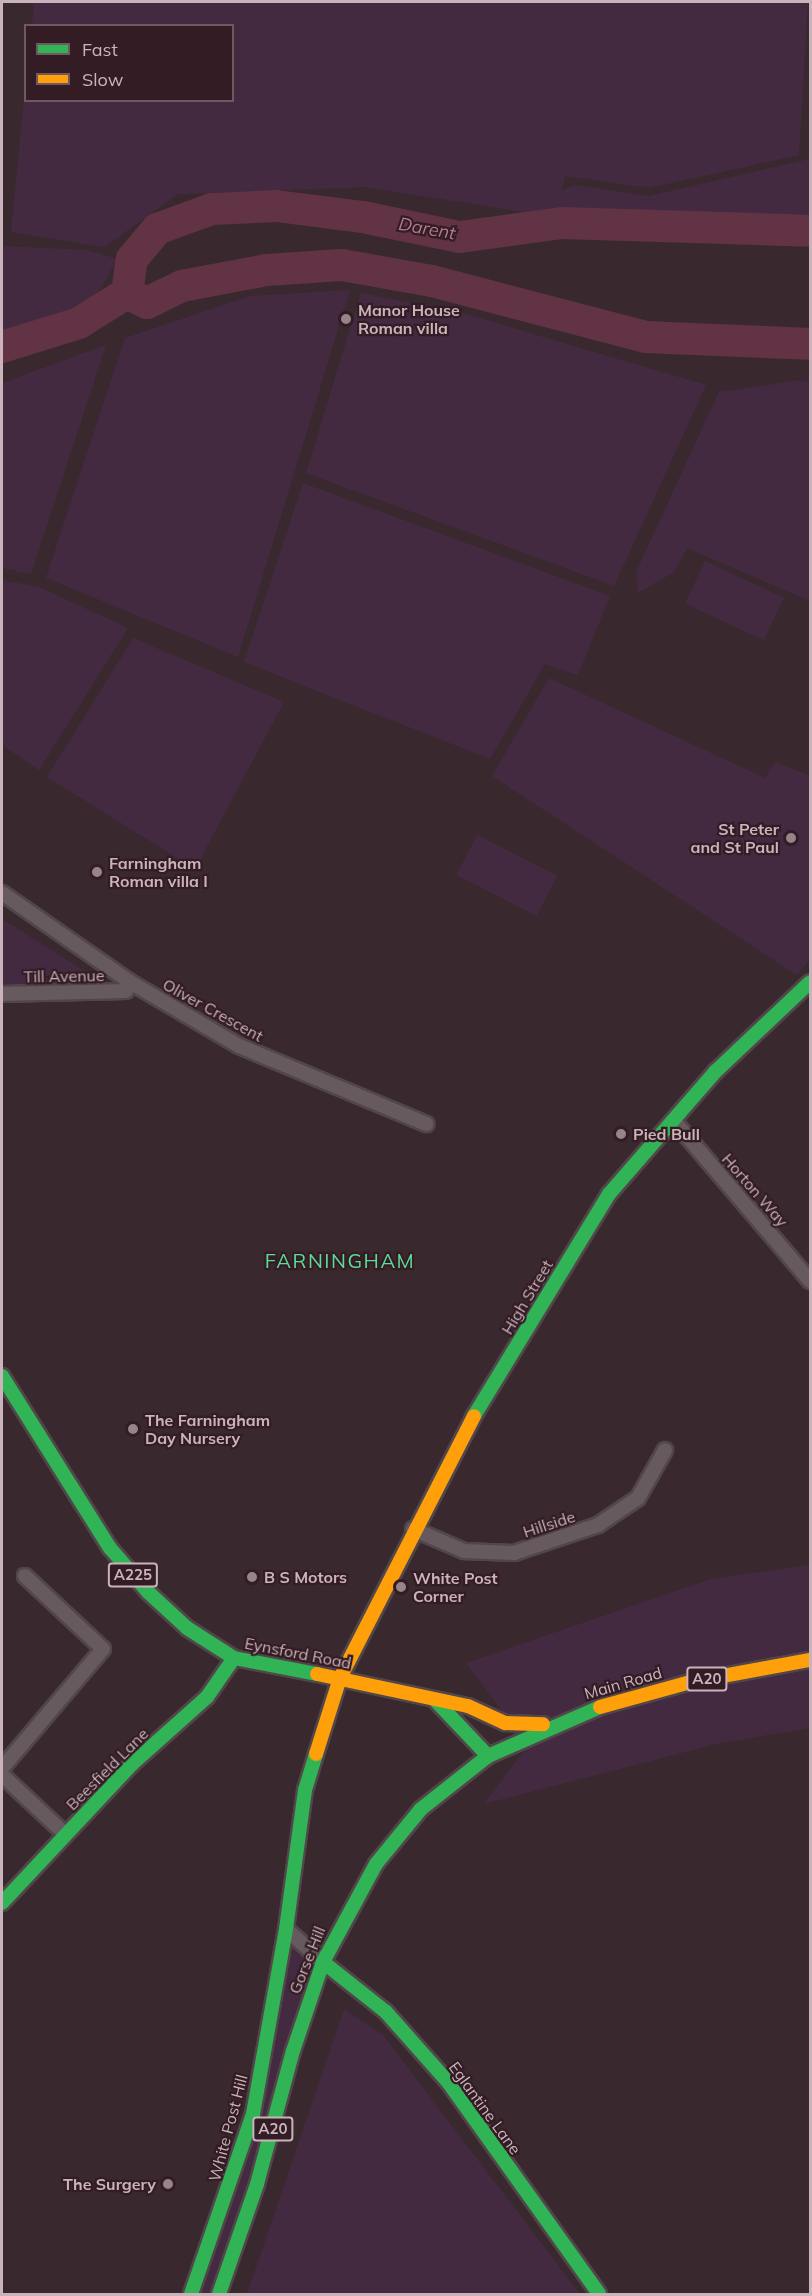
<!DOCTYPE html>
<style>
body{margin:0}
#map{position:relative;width:812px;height:2296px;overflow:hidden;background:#39292f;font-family:Mulish,sans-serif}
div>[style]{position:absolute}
.green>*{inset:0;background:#432a41;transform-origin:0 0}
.river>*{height:32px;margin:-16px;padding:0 16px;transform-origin:16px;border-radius:16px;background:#613344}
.roads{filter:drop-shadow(2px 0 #51464a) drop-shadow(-2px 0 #51464a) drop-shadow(0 2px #51464a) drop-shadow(0 -2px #51464a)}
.street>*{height:14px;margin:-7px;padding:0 7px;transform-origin:7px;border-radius:7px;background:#665a5e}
.fast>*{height:14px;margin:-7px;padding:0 7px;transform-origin:7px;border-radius:7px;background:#30b455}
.slow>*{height:14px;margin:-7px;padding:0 7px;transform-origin:7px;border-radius:7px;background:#ff9f0a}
.dots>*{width:16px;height:16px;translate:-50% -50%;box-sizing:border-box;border:3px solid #341c25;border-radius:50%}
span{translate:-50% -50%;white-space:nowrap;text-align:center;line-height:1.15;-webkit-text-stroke:4.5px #341c25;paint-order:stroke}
.shield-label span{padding:2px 4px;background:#341c25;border:2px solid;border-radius:4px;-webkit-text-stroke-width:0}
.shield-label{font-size:15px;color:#cab3bb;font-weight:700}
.poi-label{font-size:16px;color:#cab3bb;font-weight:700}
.left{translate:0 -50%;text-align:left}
.right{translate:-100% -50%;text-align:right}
.street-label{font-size:16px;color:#cab3bb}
.water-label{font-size:18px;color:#b3798f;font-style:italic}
.quarter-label{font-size:20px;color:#5ddb98;letter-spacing:1.5px}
.frame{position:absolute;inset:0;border:3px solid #cab3bb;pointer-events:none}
.legend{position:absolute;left:24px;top:24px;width:210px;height:78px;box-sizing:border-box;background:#341c25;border:2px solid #705861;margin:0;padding:8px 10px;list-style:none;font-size:18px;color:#cab3bb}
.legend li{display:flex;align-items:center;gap:12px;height:30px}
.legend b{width:30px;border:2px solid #705861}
</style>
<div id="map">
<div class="green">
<i style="clip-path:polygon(34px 2px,808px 2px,799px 155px,649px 188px,565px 176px,561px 191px,574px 185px,649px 196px,810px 159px,810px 214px,654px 218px,557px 207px,554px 217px,366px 187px,178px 194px,105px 247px,11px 232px,25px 90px,26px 100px,232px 100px,232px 26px,32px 25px)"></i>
<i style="clip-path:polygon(2px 246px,87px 250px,118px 259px,93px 301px,2px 334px)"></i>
<i style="clip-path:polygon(350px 290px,238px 657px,46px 578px,125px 338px,250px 296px)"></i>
<i style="clip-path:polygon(361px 293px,466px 314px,706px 385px,614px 586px,306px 473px)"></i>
<i style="clip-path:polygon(106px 345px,31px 574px,2px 568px,2px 383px)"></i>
<i style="clip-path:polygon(800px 380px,810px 382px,810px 601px,687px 548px,674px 572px,638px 593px,636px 572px,719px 392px)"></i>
<i style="clip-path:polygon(303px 483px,610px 596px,578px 675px,545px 664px,490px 759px,244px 662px)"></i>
<i style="left:705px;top:561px;width:87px;height:47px;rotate:25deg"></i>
<i style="clip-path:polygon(2px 580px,39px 587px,128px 628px,39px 770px,2px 745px)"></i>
<i style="clip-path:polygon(133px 638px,284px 702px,195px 869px,47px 777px)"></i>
<i style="clip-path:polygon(549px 678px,765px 778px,775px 762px,810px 776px,810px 959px,797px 975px,492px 776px)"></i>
<i style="left:477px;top:835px;width:90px;height:45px;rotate:27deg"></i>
<i style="clip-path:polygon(2px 919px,113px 989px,2px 995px)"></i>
<i style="clip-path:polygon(810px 1565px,810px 1728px,720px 1743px,484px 1804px,528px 1746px,466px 1663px,711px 1579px)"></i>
<i style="clip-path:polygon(286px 1931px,323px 1954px,213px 2294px,195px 2294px,235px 2180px)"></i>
<i style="clip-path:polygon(344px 2009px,383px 2035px,580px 2294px,247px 2294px)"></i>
</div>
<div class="river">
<i style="left:127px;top:293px;width:22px;rotate:27deg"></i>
<i style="left:147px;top:303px;width:39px;rotate:-26deg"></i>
<i style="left:182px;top:286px;width:86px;rotate:-10.7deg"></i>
<i style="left:267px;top:270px;width:75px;rotate:-3.8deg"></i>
<i style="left:342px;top:265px;width:91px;rotate:10.1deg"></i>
<i style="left:432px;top:281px;width:221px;rotate:14.7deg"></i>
<i style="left:646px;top:337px;width:164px;rotate:2.4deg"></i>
<i style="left:2px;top:347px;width:81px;rotate:-17.3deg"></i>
<i style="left:79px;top:323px;width:57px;rotate:-32deg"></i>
<i style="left:127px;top:293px;width:34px;rotate:-82deg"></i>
<i style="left:132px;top:259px;width:39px;rotate:-50deg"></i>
<i style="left:157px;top:229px;width:59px;rotate:-20deg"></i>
<i style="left:212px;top:209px;width:64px;rotate:-2.7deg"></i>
<i style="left:276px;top:206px;width:88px;rotate:7.2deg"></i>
<i style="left:363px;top:217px;width:99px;rotate:11.7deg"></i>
<i style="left:460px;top:237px;width:103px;rotate:-7.8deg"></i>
<i style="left:562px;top:223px;width:248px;rotate:1.8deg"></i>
</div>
<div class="roads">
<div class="street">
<i style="left:2px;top:893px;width:156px;rotate:34.8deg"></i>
<i style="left:130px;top:982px;width:126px;rotate:30.4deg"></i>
<i style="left:239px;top:1046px;width:203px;rotate:22.6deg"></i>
<i style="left:2px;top:994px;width:124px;rotate:-1.4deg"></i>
<i style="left:674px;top:1121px;width:210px;rotate:49.6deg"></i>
<i style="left:413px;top:1529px;width:56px;rotate:23.3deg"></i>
<i style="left:464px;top:1551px;width:50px;rotate:2.3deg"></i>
<i style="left:514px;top:1553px;width:89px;rotate:-18.4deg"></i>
<i style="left:598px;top:1525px;width:48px;rotate:-34deg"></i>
<i style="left:638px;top:1498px;width:55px;rotate:-60.6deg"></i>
<i style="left:2px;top:1768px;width:156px;rotate:-49.7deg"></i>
<i style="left:103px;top:1649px;width:107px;rotate:-136.9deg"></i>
<i style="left:2px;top:1775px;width:86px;rotate:43.1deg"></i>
<i style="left:286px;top:1929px;width:50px;rotate:41.7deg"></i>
</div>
<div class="fast">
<i style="left:2px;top:1376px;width:203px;rotate:57.9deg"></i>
<i style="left:110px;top:1548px;width:58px;rotate:49.2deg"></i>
<i style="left:148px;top:1592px;width:53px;rotate:42.7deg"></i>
<i style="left:187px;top:1628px;width:56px;rotate:32.6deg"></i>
<i style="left:234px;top:1658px;width:85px;rotate:10.9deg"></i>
<i style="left:474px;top:1416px;width:260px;rotate:-58.7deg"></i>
<i style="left:609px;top:1194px;width:163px;rotate:-49deg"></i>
<i style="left:716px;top:1071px;width:129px;rotate:-43.4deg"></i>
<i style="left:436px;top:1701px;width:76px;rotate:46.6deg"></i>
<i style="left:2px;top:1903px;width:190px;rotate:-46.9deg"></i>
<i style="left:132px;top:1764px;width:101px;rotate:-41.8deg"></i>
<i style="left:207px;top:1697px;width:47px;rotate:-55.3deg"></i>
<i style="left:323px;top:1962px;width:80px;rotate:38.4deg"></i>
<i style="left:386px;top:2012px;width:94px;rotate:48.5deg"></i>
<i style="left:448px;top:2082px;width:260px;rotate:54.5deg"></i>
<i style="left:191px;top:2294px;width:190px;rotate:-71deg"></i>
<i style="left:253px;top:2114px;width:188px;rotate:-79.9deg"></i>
<i style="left:286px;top:1929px;width:140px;rotate:-82.2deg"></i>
<i style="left:305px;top:1790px;width:38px;rotate:-73deg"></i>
<i style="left:219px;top:2294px;width:116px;rotate:-70.9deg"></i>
<i style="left:257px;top:2184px;width:138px;rotate:-74.9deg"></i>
<i style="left:293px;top:2051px;width:94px;rotate:-71.4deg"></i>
<i style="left:323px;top:1962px;width:111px;rotate:-61.6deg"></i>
<i style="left:376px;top:1864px;width:71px;rotate:-50.7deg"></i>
<i style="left:421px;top:1809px;width:85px;rotate:-38.3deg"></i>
<i style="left:488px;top:1756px;width:122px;rotate:-23.6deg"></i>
</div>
<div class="slow">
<i style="left:317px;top:1674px;width:154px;rotate:12deg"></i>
<i style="left:468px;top:1706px;width:41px;rotate:24.7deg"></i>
<i style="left:505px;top:1723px;width:38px;rotate:2deg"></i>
<i style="left:600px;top:1707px;width:93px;rotate:-15.5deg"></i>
<i style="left:690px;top:1682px;width:122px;rotate:-10.4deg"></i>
<i style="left:316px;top:1754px;width:80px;rotate:-72.5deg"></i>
<i style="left:340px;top:1678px;width:294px;rotate:-62.9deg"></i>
</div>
</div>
<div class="dots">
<i style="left:346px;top:319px;background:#97838a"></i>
<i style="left:791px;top:838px;background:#97838a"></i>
<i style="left:97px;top:872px;background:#97838a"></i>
<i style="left:621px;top:1134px;background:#97838a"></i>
<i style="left:133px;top:1429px;background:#97838a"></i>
<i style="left:252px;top:1577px;background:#97838a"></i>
<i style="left:401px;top:1587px;background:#97838a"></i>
<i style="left:168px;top:2184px;background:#97838a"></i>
</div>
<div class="shield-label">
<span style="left:133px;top:1575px">A225</span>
<span style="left:707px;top:1679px">A20</span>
<span style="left:273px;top:2129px">A20</span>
</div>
<div class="poi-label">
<span class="left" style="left:358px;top:319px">Manor House<br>Roman villa</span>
<span class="right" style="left:779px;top:838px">St Peter<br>and St Paul</span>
<span class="left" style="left:109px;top:872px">Farningham<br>Roman villa I</span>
<span class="left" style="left:633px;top:1134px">Pied Bull</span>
<span class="left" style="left:145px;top:1429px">The Farningham<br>Day Nursery</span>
<span class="left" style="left:264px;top:1577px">B S Motors</span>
<span class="left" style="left:413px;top:1587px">White Post<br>Corner</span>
<span class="right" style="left:156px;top:2184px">The Surgery</span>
</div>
<div class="street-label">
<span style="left:64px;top:976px;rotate:-1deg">Till Avenue</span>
<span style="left:213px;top:1010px;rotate:29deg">Oliver Crescent</span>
<span style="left:755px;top:1190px;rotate:49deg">Horton Way</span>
<span style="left:527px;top:1297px;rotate:-59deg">High Street</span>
<span style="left:549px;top:1524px;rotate:-18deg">Hillside</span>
<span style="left:298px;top:1653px;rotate:11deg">Eynsford Road</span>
<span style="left:623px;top:1683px;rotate:-16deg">Main Road</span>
<span style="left:107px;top:1769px;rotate:-45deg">Beesfield Lane</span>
<span style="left:307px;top:1960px;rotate:-68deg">Gorse Hill</span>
<span style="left:485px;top:2108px;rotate:54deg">Eglantine Lane</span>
<span style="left:228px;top:2128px;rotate:-75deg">White Post Hill</span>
</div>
<div class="water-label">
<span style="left:427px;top:229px;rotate:10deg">Darent</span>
</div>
<div class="quarter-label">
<span style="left:340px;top:1260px">FARNINGHAM</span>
</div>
<div class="frame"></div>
<ul class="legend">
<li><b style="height:8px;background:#30b455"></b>Fast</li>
<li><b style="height:8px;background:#ff9f0a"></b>Slow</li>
</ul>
</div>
